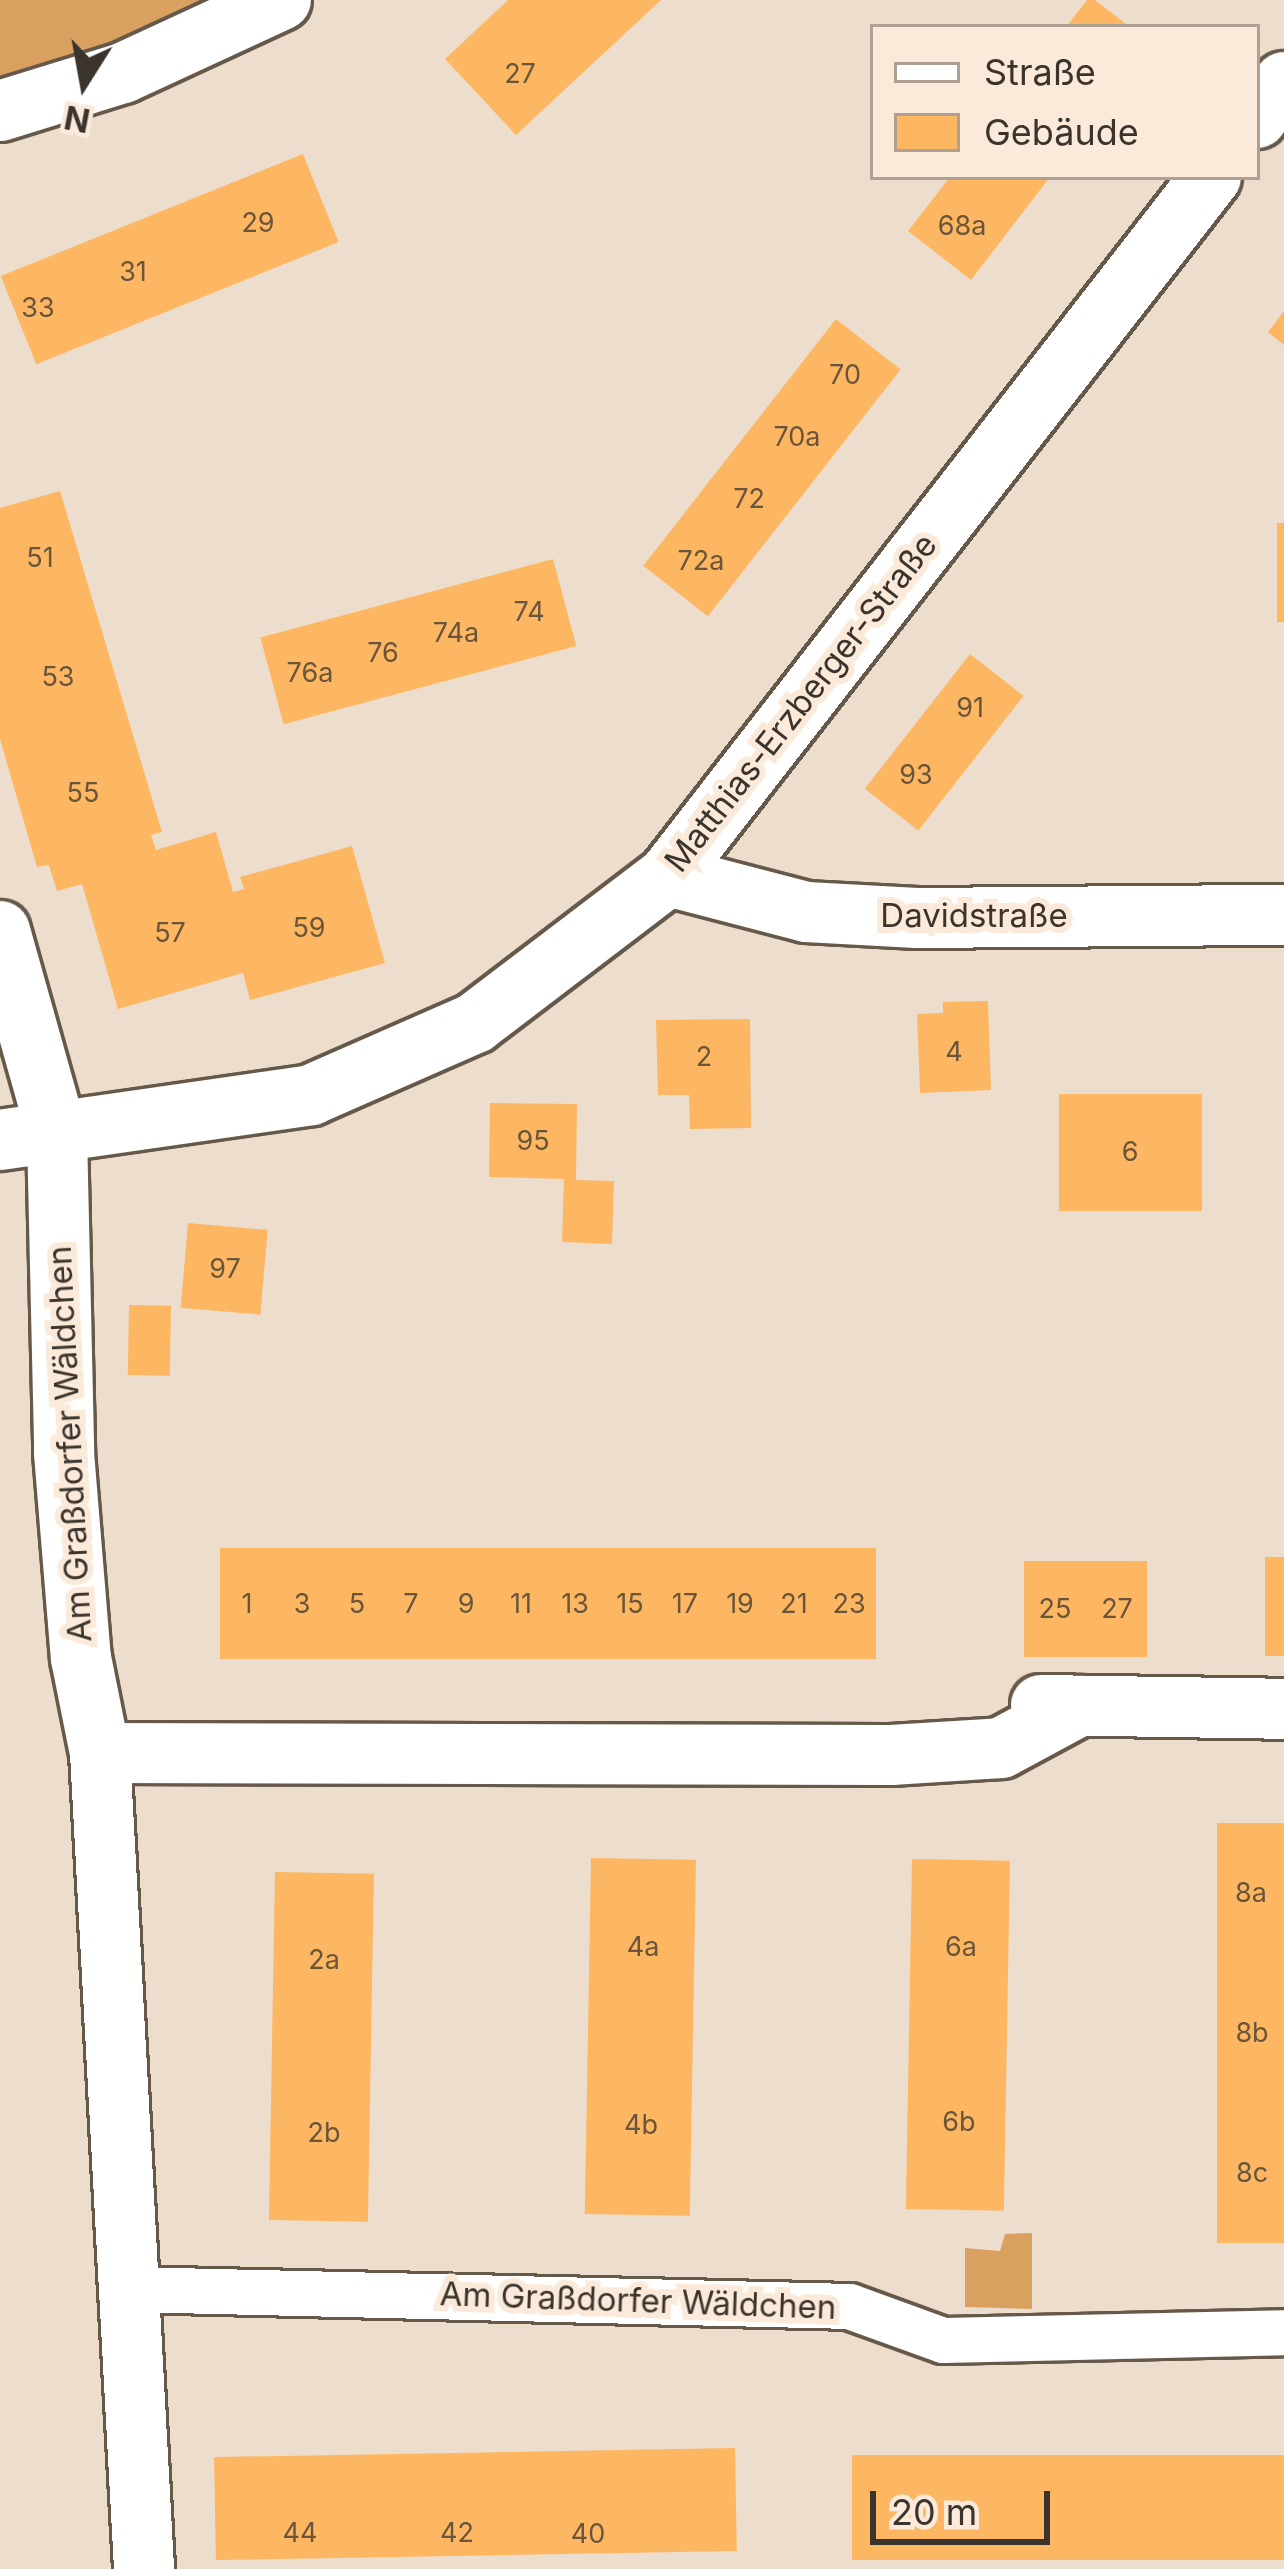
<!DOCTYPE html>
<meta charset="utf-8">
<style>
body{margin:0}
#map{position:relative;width:1284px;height:2569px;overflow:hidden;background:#edddcc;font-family:Inter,sans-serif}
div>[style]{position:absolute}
.green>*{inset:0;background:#d9a05f}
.building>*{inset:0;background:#fdb763;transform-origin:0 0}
.roads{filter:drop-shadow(3px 0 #67594a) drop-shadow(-3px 0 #67594a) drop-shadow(0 3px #67594a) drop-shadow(0 -3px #67594a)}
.pedestrian>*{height:45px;margin:-22.5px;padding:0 22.5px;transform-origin:22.5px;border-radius:22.5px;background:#fff}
.minor>*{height:60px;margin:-30px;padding:0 30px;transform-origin:30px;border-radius:30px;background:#fff}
span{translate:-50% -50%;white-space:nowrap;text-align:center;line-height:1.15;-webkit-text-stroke:12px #fbead9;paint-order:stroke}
.number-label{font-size:27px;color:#6b553a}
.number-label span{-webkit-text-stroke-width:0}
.street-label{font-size:33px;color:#3a342d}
.legend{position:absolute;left:870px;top:24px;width:390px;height:156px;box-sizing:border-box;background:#fbead9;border:3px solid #aea194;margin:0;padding:15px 21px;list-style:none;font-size:36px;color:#3a342d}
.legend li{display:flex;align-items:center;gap:24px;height:60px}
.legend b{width:60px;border:3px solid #aea194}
.north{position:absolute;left:24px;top:24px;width:120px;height:120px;-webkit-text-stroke:9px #fbead9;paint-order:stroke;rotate:191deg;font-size:33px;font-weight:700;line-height:48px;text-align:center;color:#3a342d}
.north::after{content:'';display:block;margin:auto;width:42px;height:54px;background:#3a342d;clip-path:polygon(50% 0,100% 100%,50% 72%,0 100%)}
.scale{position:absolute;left:870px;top:2491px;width:180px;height:54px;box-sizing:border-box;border:6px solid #3a342d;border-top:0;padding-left:15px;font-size:36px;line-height:42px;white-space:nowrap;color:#3a342d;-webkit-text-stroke:9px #fbead9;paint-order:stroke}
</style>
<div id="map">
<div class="green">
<i style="clip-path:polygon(0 0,225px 0,195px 16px,0 85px)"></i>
<i style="clip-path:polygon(1032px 2233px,1032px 2309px,965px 2307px,965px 2248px,1000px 2251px,1005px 2234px)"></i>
</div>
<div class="building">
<i style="clip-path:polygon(508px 0,661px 0,516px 135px,445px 59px)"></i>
<i style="clip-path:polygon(1087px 0,1095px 0,1130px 27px,1066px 27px)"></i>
<i style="left:303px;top:154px;width:95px;height:326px;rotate:68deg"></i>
<i style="clip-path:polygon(950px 177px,1050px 177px,971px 280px,908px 231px)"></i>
<i style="clip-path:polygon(1284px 311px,1284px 345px,1268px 332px)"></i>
<i style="left:836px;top:319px;width:82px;height:313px;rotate:38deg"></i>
<i style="clip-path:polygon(60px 491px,162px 832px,151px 835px,156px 850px,216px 832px,233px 892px,244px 889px,240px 877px,352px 846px,385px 963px,250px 1000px,243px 973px,118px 1009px,82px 884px,57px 891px,49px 865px,37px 867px,0 739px,0 508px)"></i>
<i style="left:1277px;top:523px;width:7px;height:99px"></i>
<i style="left:553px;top:559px;width:90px;height:303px;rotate:75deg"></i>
<i style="left:970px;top:654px;width:68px;height:171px;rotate:38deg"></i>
<i style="clip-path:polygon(988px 1001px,991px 1090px,920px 1093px,917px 1014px,943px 1013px,943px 1002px)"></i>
<i style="clip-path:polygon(750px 1019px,751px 1128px,690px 1129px,689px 1095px,658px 1095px,656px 1020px)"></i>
<i style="left:1059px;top:1094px;width:143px;height:117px"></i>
<i style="clip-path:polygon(490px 1103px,577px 1104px,576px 1180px,614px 1181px,612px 1244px,562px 1242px,564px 1179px,489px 1177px)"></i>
<i style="left:188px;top:1223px;width:80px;height:85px;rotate:5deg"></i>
<i style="left:129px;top:1305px;width:42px;height:70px;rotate:1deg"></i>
<i style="left:876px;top:1548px;width:111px;height:656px;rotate:90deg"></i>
<i style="left:1265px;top:1557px;width:19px;height:99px"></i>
<i style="left:1024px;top:1561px;width:123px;height:96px"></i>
<i style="left:1217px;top:1823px;width:67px;height:420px"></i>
<i style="left:591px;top:1858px;width:105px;height:356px;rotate:1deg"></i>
<i style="left:912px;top:1859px;width:98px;height:350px;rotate:1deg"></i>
<i style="left:275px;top:1872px;width:99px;height:348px;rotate:1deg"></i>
<i style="left:735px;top:2448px;width:103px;height:521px;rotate:89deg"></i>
<i style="left:1284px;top:2455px;width:105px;height:432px;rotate:90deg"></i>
</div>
<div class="roads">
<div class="pedestrian">
<i style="left:130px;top:2289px;width:719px;rotate:1.35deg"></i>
<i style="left:849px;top:2306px;width:100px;rotate:19.9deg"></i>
<i style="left:943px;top:2340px;width:341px;rotate:-1.3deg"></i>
</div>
<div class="minor">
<i style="left:0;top:111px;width:129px;rotate:-17.2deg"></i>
<i style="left:123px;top:73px;width:174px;rotate:-24.8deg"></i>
<i style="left:1257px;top:118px;width:45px;rotate:-53.1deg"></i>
<i style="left:668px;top:876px;width:143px;rotate:14.6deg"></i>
<i style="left:806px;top:912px;width:111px;rotate:3.1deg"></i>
<i style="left:917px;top:918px;width:367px;rotate:-0.5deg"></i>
<i style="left:0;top:931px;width:211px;rotate:74.3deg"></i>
<i style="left:57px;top:1134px;width:319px;rotate:88.7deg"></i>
<i style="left:64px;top:1453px;width:206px;rotate:85.3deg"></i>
<i style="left:81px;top:1658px;width:97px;rotate:78.7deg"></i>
<i style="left:100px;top:1753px;width:817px;rotate:86.91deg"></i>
<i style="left:0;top:1140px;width:314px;rotate:-8.2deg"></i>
<i style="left:311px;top:1095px;width:179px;rotate:-23.7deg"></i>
<i style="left:475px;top:1023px;width:243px;rotate:-37.3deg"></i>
<i style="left:668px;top:876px;width:885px;rotate:-52.16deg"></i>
<i style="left:1041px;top:1705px;width:243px;rotate:0.9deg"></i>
<i style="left:100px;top:1753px;width:791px;rotate:0.14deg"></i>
<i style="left:891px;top:1755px;width:110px;rotate:-3.6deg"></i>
<i style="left:1001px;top:1748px;width:89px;rotate:-28.3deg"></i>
</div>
</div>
<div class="number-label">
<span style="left:520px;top:74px">27</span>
<span style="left:258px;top:223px">29</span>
<span style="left:962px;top:226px">68a</span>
<span style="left:133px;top:272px">31</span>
<span style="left:38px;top:308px">33</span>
<span style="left:845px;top:375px">70</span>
<span style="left:797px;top:437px">70a</span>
<span style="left:749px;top:499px">72</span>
<span style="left:40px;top:558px">51</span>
<span style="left:701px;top:561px">72a</span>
<span style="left:529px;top:612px">74</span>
<span style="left:456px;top:633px">74a</span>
<span style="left:383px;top:653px">76</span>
<span style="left:310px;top:673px">76a</span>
<span style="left:58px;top:677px">53</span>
<span style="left:970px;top:708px">91</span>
<span style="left:916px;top:775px">93</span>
<span style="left:83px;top:793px">55</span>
<span style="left:309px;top:928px">59</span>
<span style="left:170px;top:933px">57</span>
<span style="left:954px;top:1052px">4</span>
<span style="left:704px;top:1057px">2</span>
<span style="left:533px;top:1141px">95</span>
<span style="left:1130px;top:1152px">6</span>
<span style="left:225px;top:1269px">97</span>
<span style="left:247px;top:1604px">1</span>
<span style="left:302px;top:1604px">3</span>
<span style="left:357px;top:1604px">5</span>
<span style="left:411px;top:1604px">7</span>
<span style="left:466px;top:1604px">9</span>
<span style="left:521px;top:1604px">11</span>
<span style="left:575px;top:1604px">13</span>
<span style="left:630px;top:1604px">15</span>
<span style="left:685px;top:1604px">17</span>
<span style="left:740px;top:1604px">19</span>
<span style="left:794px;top:1604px">21</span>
<span style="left:849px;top:1604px">23</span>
<span style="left:1055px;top:1609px">25</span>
<span style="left:1117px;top:1609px">27</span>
<span style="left:1251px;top:1893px">8a</span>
<span style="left:643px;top:1947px">4a</span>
<span style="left:961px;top:1947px">6a</span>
<span style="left:324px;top:1960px">2a</span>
<span style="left:1252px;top:2033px">8b</span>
<span style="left:959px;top:2122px">6b</span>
<span style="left:641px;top:2125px">4b</span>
<span style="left:324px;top:2133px">2b</span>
<span style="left:1252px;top:2173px">8c</span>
<span style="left:300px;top:2533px">44</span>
<span style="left:457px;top:2533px">42</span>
<span style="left:588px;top:2534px">40</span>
</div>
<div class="street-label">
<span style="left:801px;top:703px;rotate:-52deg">Matthias-Erzberger-Straße</span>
<span style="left:974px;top:916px">Davidstraße</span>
<span style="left:70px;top:1444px;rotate:-93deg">Am Graßdorfer Wäldchen</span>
<span style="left:638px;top:2301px;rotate:2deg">Am Graßdorfer Wäldchen</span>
</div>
<ul class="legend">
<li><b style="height:15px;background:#fff"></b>Straße</li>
<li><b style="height:33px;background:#fdb763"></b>Gebäude</li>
</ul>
<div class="north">N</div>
<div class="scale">20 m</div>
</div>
